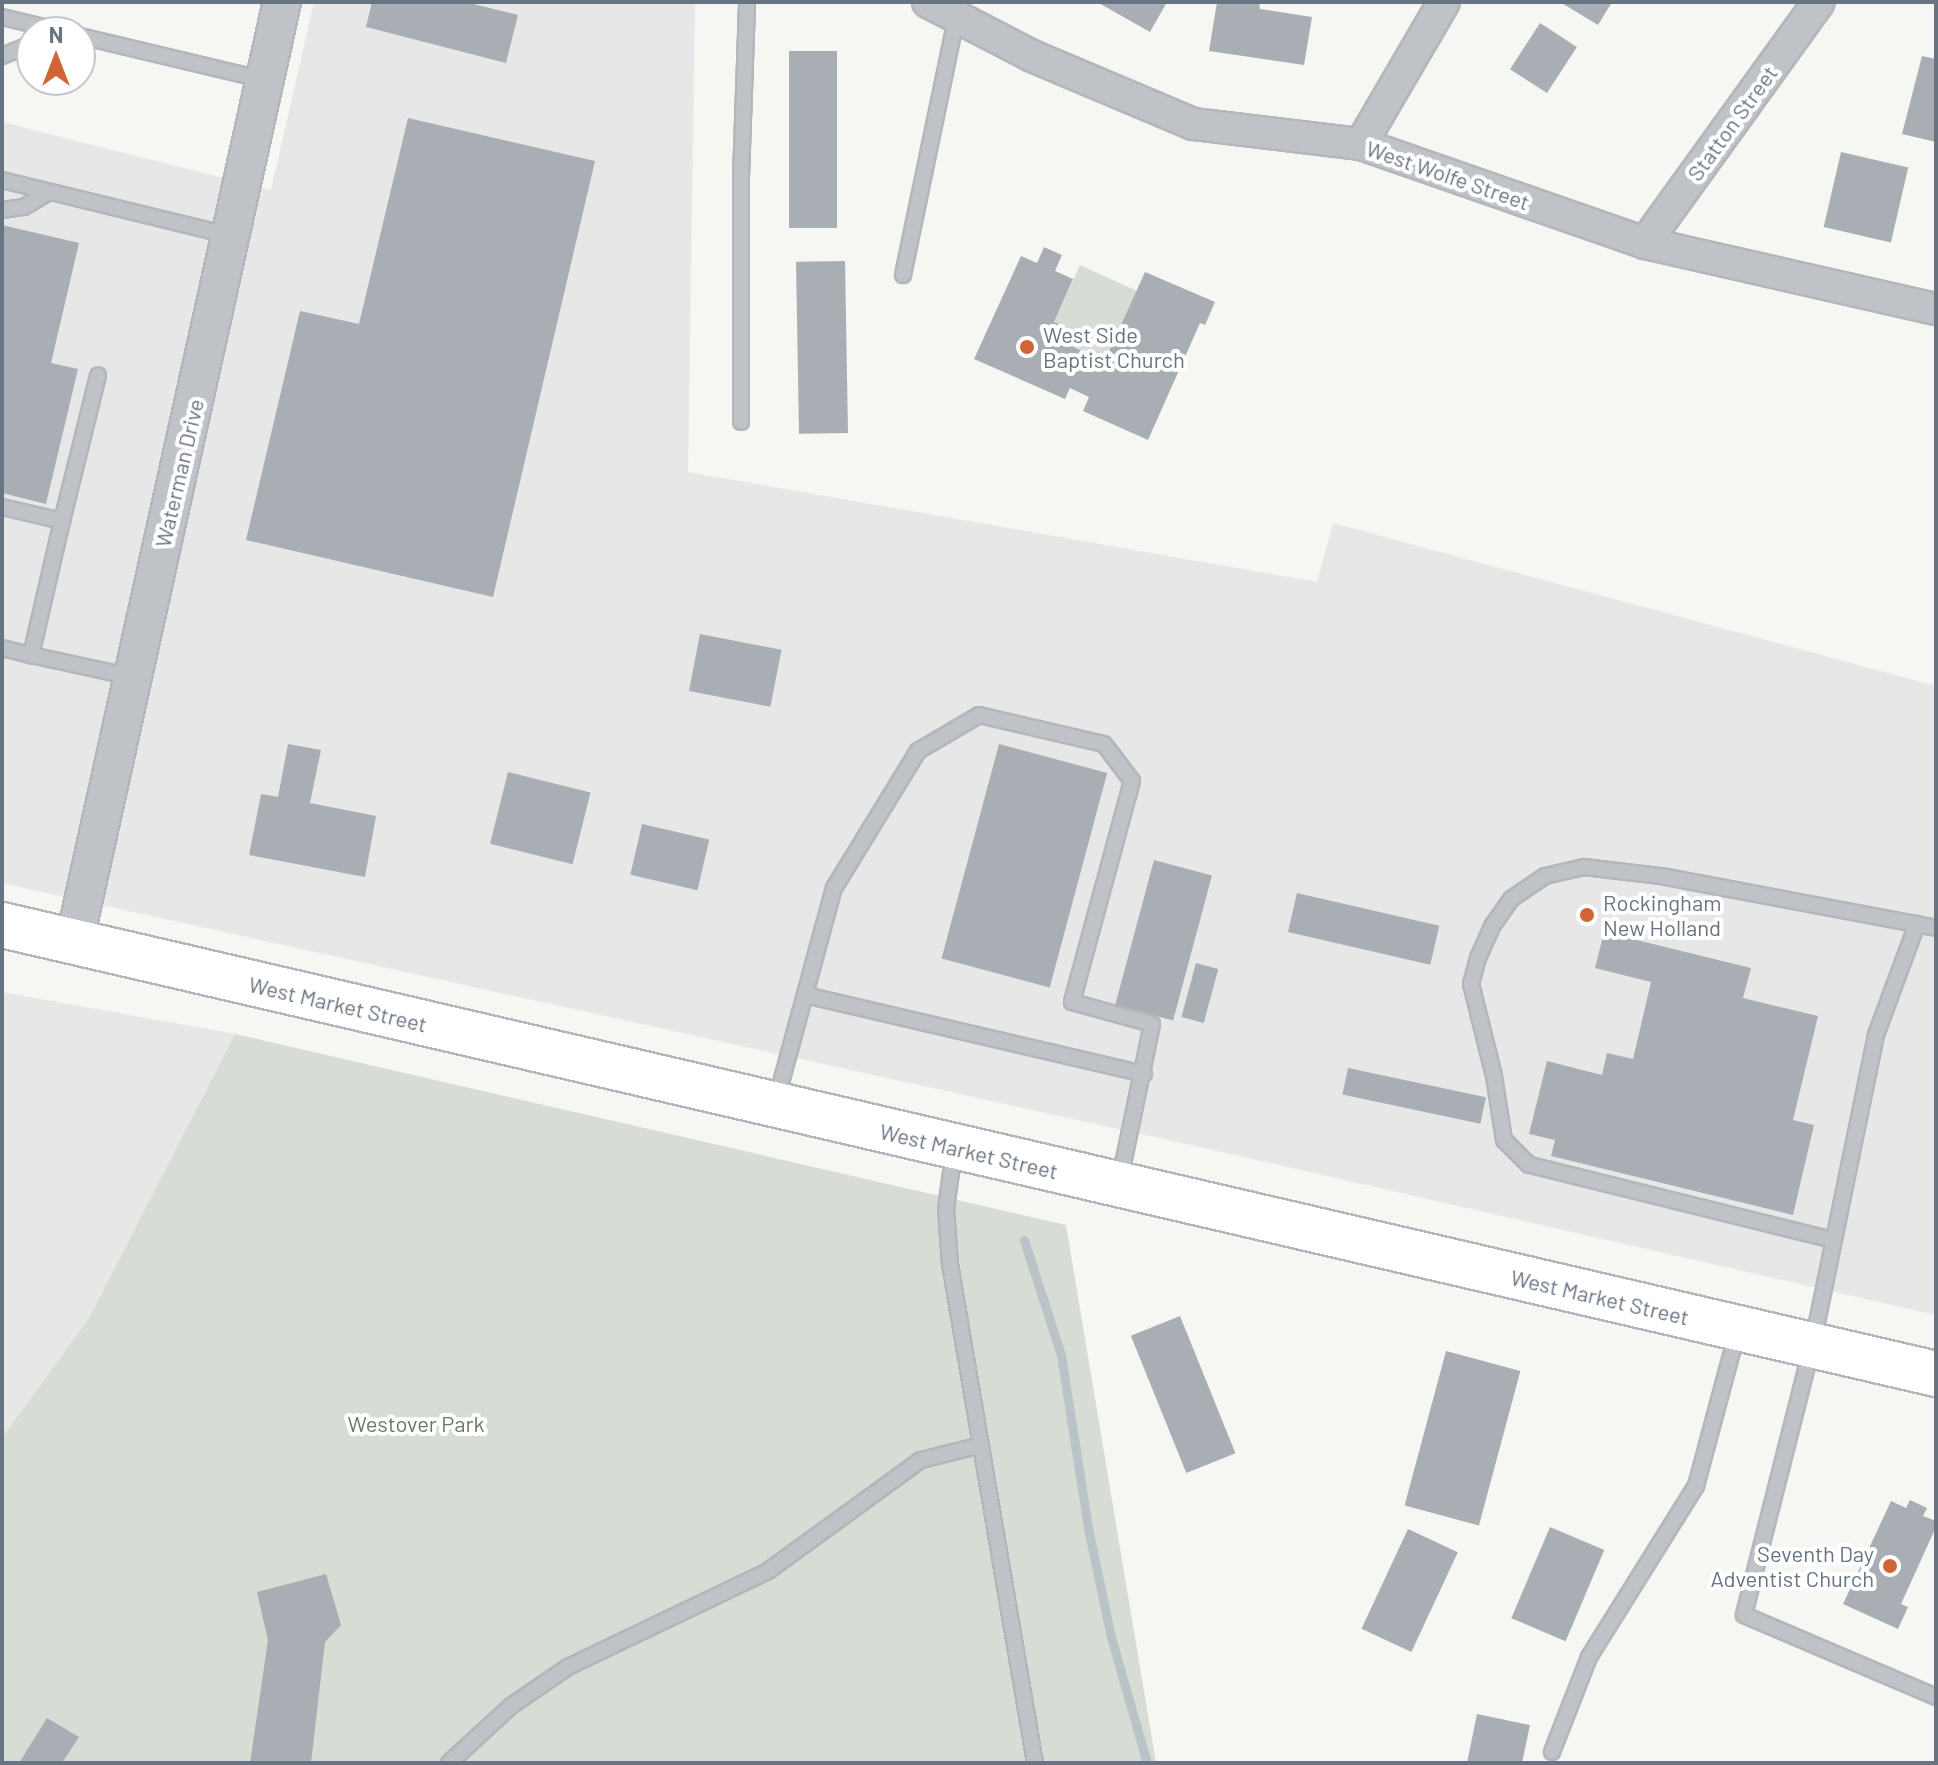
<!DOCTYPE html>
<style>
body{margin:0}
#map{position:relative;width:1938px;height:1765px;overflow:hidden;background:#f6f6f3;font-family:Barlow,sans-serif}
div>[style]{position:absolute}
.built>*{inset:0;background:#e6e7e6}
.green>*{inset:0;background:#d7dcd4}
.stream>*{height:9px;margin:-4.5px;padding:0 4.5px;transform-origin:4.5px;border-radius:4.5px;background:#bac3c8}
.building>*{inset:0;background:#a8aeb4;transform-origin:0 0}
.roads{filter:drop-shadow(2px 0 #b3b6ba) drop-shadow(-2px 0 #b3b6ba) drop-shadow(0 2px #b3b6ba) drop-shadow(0 -2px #b3b6ba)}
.service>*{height:14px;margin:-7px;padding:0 7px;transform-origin:7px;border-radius:7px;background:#bfc2c6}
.minor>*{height:30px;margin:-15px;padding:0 15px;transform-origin:15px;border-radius:15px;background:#bfc2c6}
.tertiary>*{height:36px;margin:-18px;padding:0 18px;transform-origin:18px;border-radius:18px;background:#bfc2c6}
.primary>*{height:44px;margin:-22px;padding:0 22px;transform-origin:22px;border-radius:22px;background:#fff}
.dots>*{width:22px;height:22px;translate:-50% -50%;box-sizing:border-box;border:4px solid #fff;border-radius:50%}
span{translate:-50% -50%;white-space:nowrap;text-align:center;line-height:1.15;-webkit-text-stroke:8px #fff;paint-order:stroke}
.street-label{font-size:22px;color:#687481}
.poi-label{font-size:22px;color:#687481}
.left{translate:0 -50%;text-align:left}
.right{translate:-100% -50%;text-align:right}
.park-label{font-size:22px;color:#697966}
.frame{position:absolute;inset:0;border:4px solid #687481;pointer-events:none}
.north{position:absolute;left:16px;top:16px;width:80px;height:80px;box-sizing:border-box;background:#fff;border:2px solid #c3c7cd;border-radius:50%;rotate:0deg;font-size:22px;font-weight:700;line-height:32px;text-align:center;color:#687481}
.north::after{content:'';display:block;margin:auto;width:28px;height:36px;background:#d16437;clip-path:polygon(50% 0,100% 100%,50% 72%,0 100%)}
</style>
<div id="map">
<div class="built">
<i style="clip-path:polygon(314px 2px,695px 2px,688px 472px,1317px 582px,1333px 523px,1936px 686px,1936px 1315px,1182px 1143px,2px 883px,2px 122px,271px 190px)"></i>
<i style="clip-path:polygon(2px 992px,235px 1034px,89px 1318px,2px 1438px)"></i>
</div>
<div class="green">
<i style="clip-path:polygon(1080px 265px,1137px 291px,1100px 371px,1082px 363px,1086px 352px,1060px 340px,1065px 327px,1054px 322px)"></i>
<i style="clip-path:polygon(235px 1034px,1066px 1225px,1156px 1763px,2px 1763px,2px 1438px,89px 1318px)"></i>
</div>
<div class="stream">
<i style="left:1024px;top:1240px;width:121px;rotate:72.2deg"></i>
<i style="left:1061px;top:1355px;width:175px;rotate:81.1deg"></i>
<i style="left:1088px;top:1528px;width:111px;rotate:78.1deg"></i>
<i style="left:1111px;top:1637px;width:131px;rotate:74.1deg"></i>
</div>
<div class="building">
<i style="clip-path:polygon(372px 2px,465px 2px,518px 15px,506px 63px,366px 27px)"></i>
<i style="clip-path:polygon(1097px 2px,1167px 2px,1150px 32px)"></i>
<i style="clip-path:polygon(1217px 2px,1259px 2px,1260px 9px,1312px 17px,1304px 65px,1209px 51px)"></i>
<i style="clip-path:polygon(1560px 2px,1612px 2px,1598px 25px)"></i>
<i style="left:1540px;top:23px;width:44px;height:55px;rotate:33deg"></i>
<i style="left:789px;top:51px;width:48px;height:177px"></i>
<i style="clip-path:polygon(1922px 56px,1936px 59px,1936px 142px,1902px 134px)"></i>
<i style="clip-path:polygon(408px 118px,595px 161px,493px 597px,246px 540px,300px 311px,359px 324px)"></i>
<i style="left:1841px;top:152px;width:69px;height:77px;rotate:13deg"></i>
<i style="clip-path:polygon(2px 225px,79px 243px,51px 363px,78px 369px,46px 504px,2px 493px)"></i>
<i style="clip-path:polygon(1044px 247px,1062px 255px,1055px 271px,1073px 279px,1054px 322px,1066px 327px,1060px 340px,1086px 353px,1082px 363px,1100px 371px,1145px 272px,1215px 302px,1205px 325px,1200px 323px,1148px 440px,1083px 411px,1089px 397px,1070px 388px,1065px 399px,974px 359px,1021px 256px,1037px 263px)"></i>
<i style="left:845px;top:261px;width:172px;height:49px;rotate:89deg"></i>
<i style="left:700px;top:634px;width:83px;height:58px;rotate:11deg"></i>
<i style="clip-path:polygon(288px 744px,321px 750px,310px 803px,376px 816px,365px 877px,249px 855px,261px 794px,278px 797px)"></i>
<i style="left:999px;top:744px;width:112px;height:222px;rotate:15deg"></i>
<i style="left:508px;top:772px;width:85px;height:74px;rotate:14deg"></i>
<i style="left:642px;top:824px;width:69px;height:52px;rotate:13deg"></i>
<i style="left:1154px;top:860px;width:60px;height:150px;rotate:15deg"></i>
<i style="left:1297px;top:893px;width:146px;height:40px;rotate:13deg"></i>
<i style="clip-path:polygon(1604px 932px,1751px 968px,1743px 998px,1818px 1016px,1793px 1120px,1814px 1125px,1793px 1215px,1551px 1156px,1555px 1140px,1529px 1134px,1547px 1061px,1602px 1075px,1607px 1053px,1633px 1059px,1651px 982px,1595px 968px)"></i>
<i style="left:1196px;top:963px;width:23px;height:56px;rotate:15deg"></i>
<i style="left:1348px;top:1068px;width:141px;height:27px;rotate:12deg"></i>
<i style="left:1180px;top:1316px;width:148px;height:53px;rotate:68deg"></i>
<i style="left:1446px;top:1351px;width:77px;height:160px;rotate:15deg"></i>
<i style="clip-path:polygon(1910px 1500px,1927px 1508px,1923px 1516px,1936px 1521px,1936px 1527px,1901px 1604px,1908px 1607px,1898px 1629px,1843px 1604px,1891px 1501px,1906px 1508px)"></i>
<i style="left:1550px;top:1527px;width:59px;height:99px;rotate:23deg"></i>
<i style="left:1408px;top:1529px;width:55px;height:110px;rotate:25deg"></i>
<i style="clip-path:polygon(326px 1574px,341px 1625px,325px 1642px,311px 1763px,250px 1763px,268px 1640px,257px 1592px)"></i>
<i style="clip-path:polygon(1477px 1714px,1530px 1725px,1522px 1763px,1467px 1763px)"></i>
<i style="clip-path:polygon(47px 1718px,79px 1737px,62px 1763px,19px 1763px)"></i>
</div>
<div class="roads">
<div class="service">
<i style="left:2px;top:17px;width:65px;rotate:13.4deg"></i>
<i style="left:80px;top:36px;width:190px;rotate:13.4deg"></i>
<i style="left:2px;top:56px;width:32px;rotate:-22deg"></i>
<i style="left:2px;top:180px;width:236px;rotate:13.7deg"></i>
<i style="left:2px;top:210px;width:22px;rotate:-8deg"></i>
<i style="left:24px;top:207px;width:29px;rotate:-31deg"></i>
<i style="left:903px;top:275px;width:262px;rotate:-78.3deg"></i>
<i style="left:741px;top:422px;width:245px;rotate:-90deg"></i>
<i style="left:741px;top:177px;width:175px;rotate:-88deg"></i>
<i style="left:2px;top:507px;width:62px;rotate:13.1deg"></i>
<i style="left:62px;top:521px;width:150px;rotate:-76.1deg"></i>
<i style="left:62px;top:521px;width:138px;rotate:103deg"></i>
<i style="left:31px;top:655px;width:103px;rotate:12.3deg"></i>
<i style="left:2px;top:648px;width:30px;rotate:14deg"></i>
<i style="left:1917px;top:924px;width:118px;rotate:110.3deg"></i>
<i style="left:1876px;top:1035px;width:318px;rotate:101.6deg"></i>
<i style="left:1812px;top:1346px;width:277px;rotate:104.2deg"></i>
<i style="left:1744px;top:1615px;width:209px;rotate:23.1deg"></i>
<i style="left:805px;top:995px;width:348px;rotate:13.1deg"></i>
<i style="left:776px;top:1101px;width:221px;rotate:-74.8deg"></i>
<i style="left:834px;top:888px;width:161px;rotate:-58.5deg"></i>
<i style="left:918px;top:751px;width:71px;rotate:-30.5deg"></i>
<i style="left:979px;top:715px;width:128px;rotate:13.1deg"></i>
<i style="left:1104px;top:744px;width:46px;rotate:52.9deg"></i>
<i style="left:1132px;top:781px;width:229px;rotate:105.2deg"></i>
<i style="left:1072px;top:1002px;width:83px;rotate:15.4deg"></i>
<i style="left:1152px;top:1024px;width:158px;rotate:101.7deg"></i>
<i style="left:954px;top:1151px;width:59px;rotate:97.9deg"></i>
<i style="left:946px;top:1209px;width:55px;rotate:85.8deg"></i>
<i style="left:950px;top:1264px;width:506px;rotate:80.33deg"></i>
<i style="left:1833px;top:1240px;width:313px;rotate:-166.1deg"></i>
<i style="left:1529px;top:1165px;width:35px;rotate:-135deg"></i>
<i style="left:1504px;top:1140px;width:65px;rotate:-98.9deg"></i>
<i style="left:1494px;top:1076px;width:95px;rotate:-104deg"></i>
<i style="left:1471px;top:984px;width:27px;rotate:-75deg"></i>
<i style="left:1478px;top:958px;width:36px;rotate:-66deg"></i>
<i style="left:1493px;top:925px;width:32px;rotate:-55deg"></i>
<i style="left:1511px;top:899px;width:41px;rotate:-34.1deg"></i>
<i style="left:1545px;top:876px;width:40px;rotate:-13deg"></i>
<i style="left:1584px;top:867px;width:78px;rotate:6.7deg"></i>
<i style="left:1661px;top:876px;width:280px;rotate:10.7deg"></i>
<i style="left:1552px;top:1752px;width:102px;rotate:-68.7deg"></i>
<i style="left:1589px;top:1657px;width:202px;rotate:-58deg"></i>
<i style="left:1696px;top:1486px;width:158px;rotate:-75deg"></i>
<i style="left:449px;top:1763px;width:84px;rotate:-42.6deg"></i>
<i style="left:511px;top:1706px;width:69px;rotate:-34.4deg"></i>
<i style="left:568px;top:1667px;width:222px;rotate:-25.6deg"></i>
<i style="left:768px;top:1571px;width:189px;rotate:-36deg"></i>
<i style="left:921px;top:1460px;width:62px;rotate:-14deg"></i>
</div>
<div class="minor">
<i style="left:928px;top:2px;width:117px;rotate:27.4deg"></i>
<i style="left:1032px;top:56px;width:175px;rotate:22.9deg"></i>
<i style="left:1193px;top:124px;width:169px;rotate:6.8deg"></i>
<i style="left:1361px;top:144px;width:301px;rotate:19.2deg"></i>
<i style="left:1645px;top:243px;width:298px;rotate:12.8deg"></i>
<i style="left:1361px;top:144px;width:164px;rotate:-59.7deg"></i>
<i style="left:1645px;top:243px;width:297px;rotate:-54.2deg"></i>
</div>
<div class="tertiary">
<i style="left:74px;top:943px;width:964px;rotate:-77.54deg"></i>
</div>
<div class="primary">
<i style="left:2px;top:925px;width:1985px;rotate:13.07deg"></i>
</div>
</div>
<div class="dots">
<i style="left:1027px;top:347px;background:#d16437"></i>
<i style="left:1587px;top:915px;background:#d16437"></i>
<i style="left:1890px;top:1566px;background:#d16437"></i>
</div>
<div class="street-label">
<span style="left:1732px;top:123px;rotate:-54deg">Statton Street</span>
<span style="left:1448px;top:175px;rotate:19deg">West Wolfe Street</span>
<span style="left:179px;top:473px;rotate:-77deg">Waterman Drive</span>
<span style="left:338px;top:1004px;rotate:13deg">West Market Street</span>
<span style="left:969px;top:1151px;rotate:13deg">West Market Street</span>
<span style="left:1600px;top:1297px;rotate:13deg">West Market Street</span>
</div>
<div class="poi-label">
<span class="left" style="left:1043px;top:347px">West Side<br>Baptist Church</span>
<span class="left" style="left:1603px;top:915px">Rockingham<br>New Holland</span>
<span class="right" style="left:1874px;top:1566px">Seventh Day<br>Adventist Church</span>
</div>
<div class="park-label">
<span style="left:416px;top:1424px">Westover Park</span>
</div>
<div class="frame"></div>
<div class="north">N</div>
</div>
